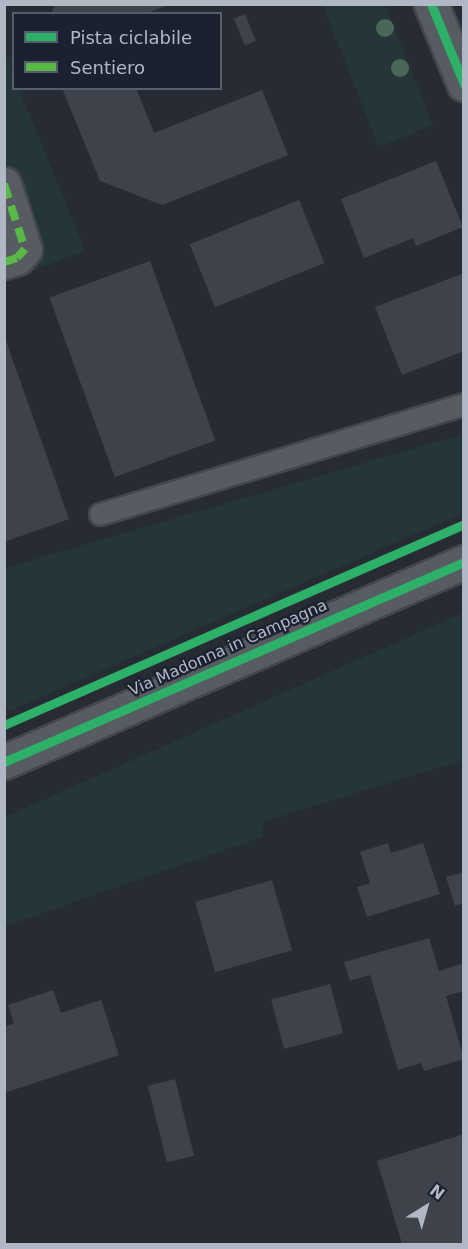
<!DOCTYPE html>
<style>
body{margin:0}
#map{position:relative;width:468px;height:1249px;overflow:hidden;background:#272c34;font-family:"DejaVu Sans",sans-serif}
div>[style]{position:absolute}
.green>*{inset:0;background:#24363a}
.building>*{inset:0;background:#3e424a;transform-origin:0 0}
.roads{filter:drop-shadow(2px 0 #43474d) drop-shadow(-2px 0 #43474d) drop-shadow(0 2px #43474d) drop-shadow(0 -2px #43474d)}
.service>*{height:21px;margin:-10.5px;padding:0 10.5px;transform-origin:10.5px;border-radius:10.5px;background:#575b62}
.pedestrian>*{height:33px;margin:-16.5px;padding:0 16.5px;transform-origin:16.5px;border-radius:16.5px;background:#575b62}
.minor>*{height:33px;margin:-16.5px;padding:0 16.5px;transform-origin:16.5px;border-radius:16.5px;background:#575b62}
.quiet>*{height:8px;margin-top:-4px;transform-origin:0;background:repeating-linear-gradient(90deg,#58b947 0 15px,transparent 0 23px)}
.cycleway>*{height:9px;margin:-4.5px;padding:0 4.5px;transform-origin:4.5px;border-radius:4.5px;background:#2db169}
.trees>*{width:18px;height:18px;margin:-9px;border-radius:50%;background:#4a6757}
span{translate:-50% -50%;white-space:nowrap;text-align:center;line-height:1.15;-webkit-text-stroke:4.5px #1b222f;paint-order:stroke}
.street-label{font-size:16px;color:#b0b8c6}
.frame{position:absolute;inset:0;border:6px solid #b0b8c6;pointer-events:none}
.legend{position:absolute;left:12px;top:12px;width:210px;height:78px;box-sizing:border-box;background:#1b222f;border:2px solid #575e6b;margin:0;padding:8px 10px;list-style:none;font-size:18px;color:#b0b8c6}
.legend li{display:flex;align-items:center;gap:12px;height:30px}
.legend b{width:30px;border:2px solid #575e6b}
.north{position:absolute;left:396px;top:1177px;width:60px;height:60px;-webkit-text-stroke:4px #1b222f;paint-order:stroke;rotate:37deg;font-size:16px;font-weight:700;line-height:24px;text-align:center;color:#b0b8c6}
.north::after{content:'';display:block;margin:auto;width:21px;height:27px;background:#b0b8c6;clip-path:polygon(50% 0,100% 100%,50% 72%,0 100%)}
</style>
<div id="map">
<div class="green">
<i style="clip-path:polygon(323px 5px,385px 5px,433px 125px,379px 147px)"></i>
<i style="clip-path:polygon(4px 52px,13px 74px,14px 88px,19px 89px,85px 250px,5px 282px)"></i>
<i style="clip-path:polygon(463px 434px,463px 513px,9px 711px,4px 703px,5px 568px)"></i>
<i style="clip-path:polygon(463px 613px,463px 760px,262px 822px,262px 837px,5px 926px,5px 817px)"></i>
</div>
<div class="building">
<i style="clip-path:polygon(55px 4px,168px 4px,168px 5px,145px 14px,51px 14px)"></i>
<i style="left:245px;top:14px;width:29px;height:12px;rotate:68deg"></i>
<i style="clip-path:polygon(62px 88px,136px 88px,154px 133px,262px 90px,288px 155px,162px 205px,100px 181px)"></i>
<i style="clip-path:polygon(436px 161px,463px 227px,416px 246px,413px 238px,364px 258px,341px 199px)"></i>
<i style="left:299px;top:200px;width:68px;height:118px;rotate:68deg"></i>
<i style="left:150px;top:261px;width:191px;height:107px;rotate:70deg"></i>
<i style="clip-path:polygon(464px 273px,464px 351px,402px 375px,375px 307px)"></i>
<i style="clip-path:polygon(4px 335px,69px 519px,4px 542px)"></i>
<i style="clip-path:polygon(388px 843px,391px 853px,423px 843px,440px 894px,367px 917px,357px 887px,370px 883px,360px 852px)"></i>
<i style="clip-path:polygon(464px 872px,464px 903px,455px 906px,446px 877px)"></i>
<i style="left:272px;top:880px;width:73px;height:80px;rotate:74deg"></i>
<i style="clip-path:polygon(429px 938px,439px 971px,464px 963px,464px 991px,446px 996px,464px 1059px,424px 1071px,421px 1063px,398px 1070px,370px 975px,350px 981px,344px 962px)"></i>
<i style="left:330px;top:984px;width:51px;height:61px;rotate:75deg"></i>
<i style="clip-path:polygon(53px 990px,61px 1013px,101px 1000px,119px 1055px,4px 1093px,4px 1027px,14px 1023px,8px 1005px)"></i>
<i style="left:175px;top:1079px;width:79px;height:28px;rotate:76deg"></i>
<i style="clip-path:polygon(464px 1134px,464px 1244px,402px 1244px,377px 1161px)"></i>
</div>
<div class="roads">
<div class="service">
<i style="left:100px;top:514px;width:380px;rotate:-16.8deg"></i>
</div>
<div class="pedestrian">
<i style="left:4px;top:184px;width:68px;rotate:72.1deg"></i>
<i style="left:25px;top:249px;width:12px;rotate:132deg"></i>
<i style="left:17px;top:258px;width:14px;rotate:163deg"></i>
</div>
<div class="minor">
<i style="left:431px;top:4px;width:87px;rotate:67.6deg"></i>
<i style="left:4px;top:762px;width:502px;rotate:-23.5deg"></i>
</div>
</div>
<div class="quiet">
<i style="left:4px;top:184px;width:68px;rotate:72.1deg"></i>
<i style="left:25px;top:249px;width:12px;rotate:132deg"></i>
<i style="left:17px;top:258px;width:14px;rotate:163deg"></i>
</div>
<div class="cycleway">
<i style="left:431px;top:4px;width:87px;rotate:67.6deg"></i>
<i style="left:4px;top:725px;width:502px;rotate:-23.6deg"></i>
<i style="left:4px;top:762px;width:502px;rotate:-23.5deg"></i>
</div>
<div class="trees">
<i style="left:385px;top:28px"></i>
<i style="left:400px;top:68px"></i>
</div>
<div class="street-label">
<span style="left:228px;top:648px;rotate:-24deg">Via Madonna in Campagna</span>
</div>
<div class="frame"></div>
<ul class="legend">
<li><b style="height:8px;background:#2db169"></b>Pista ciclabile</li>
<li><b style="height:8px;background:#58b947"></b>Sentiero</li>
</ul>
<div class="north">N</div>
</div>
